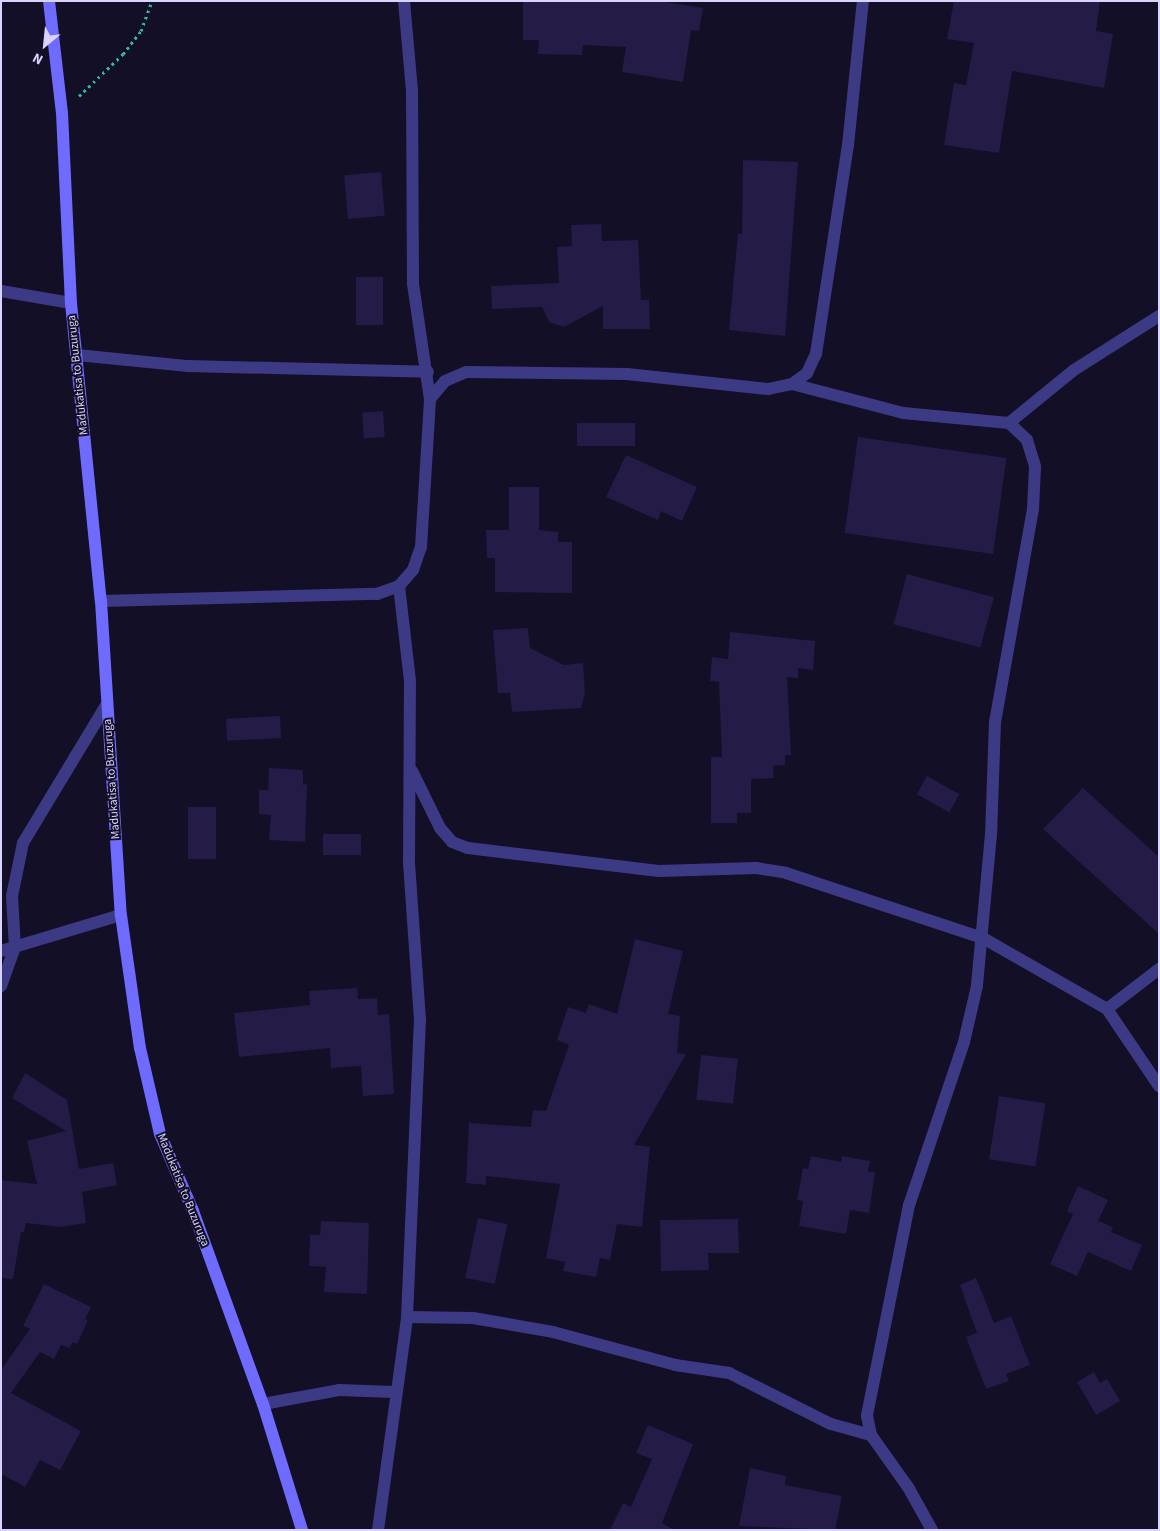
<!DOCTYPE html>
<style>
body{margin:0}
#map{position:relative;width:1160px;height:1531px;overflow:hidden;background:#130f26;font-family:"Source Sans 3",sans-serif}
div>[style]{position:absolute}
.building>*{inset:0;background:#241b47;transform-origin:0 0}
.path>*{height:3px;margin-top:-1.5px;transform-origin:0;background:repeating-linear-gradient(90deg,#2fb8b0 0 2.5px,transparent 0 6.5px)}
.minor>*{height:12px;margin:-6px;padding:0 6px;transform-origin:6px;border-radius:6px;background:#3d3a85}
.secondary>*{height:12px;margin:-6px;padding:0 6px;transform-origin:6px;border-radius:6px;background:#6f6bff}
span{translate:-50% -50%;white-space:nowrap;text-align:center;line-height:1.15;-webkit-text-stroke:4px #130f26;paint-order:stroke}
.street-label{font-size:12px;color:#d9d4ff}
.frame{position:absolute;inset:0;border:2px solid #d9d4ff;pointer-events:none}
.north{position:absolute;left:20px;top:20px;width:50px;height:50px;-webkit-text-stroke:4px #130f26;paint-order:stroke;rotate:208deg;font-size:14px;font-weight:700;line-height:20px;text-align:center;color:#d9d4ff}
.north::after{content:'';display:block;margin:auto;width:18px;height:22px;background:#d9d4ff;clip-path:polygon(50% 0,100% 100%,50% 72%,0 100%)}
</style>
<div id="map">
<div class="building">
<i style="clip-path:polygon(523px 1px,660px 1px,703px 8px,699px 31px,691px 30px,683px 82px,622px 72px,626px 47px,583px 45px,582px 55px,538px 54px,539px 40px,523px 40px)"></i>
<i style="clip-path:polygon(954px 1px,1100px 1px,1096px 31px,1113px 34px,1104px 88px,1012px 71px,999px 153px,944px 145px,954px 83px,966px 85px,974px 43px,947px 39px)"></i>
<i style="clip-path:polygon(743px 160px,798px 162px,785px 336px,729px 330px,738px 234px,742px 234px)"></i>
<i style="left:381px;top:172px;width:44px;height:37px;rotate:85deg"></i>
<i style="clip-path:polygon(601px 224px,602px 241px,638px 240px,641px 300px,649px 300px,650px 329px,603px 329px,603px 306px,564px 327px,549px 322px,542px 307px,492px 309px,491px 286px,559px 283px,557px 247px,572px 246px,571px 225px)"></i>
<i style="left:356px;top:277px;width:27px;height:48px"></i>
<i style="left:383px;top:411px;width:26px;height:21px;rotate:86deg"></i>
<i style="left:635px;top:423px;width:23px;height:58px;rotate:90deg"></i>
<i style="left:858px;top:437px;width:150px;height:97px;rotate:8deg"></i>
<i style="clip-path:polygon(626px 455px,697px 487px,682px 521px,661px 511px,658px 520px,606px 497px)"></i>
<i style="clip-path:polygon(509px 487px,539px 487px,539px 530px,558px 532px,558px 542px,572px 542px,572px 593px,495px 592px,495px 558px,487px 558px,486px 530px,509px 530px)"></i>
<i style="left:907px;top:574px;width:90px;height:52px;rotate:15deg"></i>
<i style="clip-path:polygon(528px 628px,530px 648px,564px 665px,583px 663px,585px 693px,581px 708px,512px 712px,510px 693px,498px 693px,493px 630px)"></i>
<i style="clip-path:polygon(730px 632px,815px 641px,813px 670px,798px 668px,798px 678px,787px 677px,791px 755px,785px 755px,785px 765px,773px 766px,774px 778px,751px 779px,751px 813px,737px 813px,737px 823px,711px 823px,711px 757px,722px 757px,719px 682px,710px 681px,712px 657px,728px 659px)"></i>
<i style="left:280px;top:716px;width:22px;height:54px;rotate:87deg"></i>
<i style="clip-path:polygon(269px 768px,303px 770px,303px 785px,307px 784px,305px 842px,269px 840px,271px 815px,259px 814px,259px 790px,268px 790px)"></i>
<i style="left:927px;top:776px;width:37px;height:21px;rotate:29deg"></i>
<i style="clip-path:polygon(1083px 788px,1159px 857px,1159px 934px,1043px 829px)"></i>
<i style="left:188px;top:807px;width:28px;height:52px"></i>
<i style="left:323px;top:834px;width:38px;height:21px"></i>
<i style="clip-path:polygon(635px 939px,683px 951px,668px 1014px,680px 1016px,677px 1053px,686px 1054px,634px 1145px,650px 1147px,642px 1227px,617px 1224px,610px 1260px,600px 1258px,596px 1277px,563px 1271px,565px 1262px,546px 1258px,560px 1184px,486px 1176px,486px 1185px,466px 1183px,469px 1123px,531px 1127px,533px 1110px,546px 1111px,569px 1045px,557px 1040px,568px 1007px,586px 1013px,589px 1004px,617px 1014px)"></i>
<i style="clip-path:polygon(357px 988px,358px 999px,377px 998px,378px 1015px,389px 1014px,394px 1094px,363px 1096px,361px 1066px,331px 1068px,330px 1048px,239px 1057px,234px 1013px,310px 1005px,309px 991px)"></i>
<i style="left:701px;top:1055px;width:37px;height:45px;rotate:6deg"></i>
<i style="clip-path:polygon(25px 1073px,67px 1100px,79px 1169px,113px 1163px,117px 1185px,82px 1192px,86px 1223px,60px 1227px,26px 1223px,24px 1232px,21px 1232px,13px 1279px,1px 1278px,1px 1180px,37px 1184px,27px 1141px,66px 1131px,12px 1098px)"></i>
<i style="left:999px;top:1096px;width:47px;height:64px;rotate:9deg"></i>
<i style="clip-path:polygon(811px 1156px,841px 1162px,842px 1156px,870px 1161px,868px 1172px,875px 1172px,869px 1213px,850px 1210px,846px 1234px,799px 1226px,803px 1201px,797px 1200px,803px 1168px,808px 1169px)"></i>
<i style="clip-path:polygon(1078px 1186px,1108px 1200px,1098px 1221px,1113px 1227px,1111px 1232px,1142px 1245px,1131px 1271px,1088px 1252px,1077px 1276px,1050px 1264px,1073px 1214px,1067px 1211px)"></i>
<i style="left:478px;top:1218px;width:30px;height:61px;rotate:12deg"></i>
<i style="clip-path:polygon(738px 1219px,739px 1253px,708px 1253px,709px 1270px,661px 1271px,660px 1220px)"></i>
<i style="clip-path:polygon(321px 1221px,369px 1223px,367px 1294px,324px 1292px,326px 1267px,309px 1266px,310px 1235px,320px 1235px)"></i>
<i style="clip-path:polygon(976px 1278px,994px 1323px,1011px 1316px,1030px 1365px,1006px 1374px,1009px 1381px,986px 1389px,966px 1337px,977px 1333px,960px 1285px)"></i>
<i style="clip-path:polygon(44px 1284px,91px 1307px,85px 1319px,88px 1320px,77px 1344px,73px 1342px,69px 1348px,61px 1345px,54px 1359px,40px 1352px,11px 1393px,81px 1431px,60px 1470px,40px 1460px,25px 1487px,1px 1474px,1px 1370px,30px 1329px,23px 1326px)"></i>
<i style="clip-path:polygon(1094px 1372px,1100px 1383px,1107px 1379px,1120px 1401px,1096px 1415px,1077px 1382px)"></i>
<i style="clip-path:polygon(648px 1425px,693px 1444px,662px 1523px,674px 1530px,610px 1530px,623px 1503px,631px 1507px,652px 1459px,636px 1453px)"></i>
<i style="clip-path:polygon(750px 1468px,786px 1476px,785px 1485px,842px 1496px,835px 1530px,739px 1526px)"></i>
</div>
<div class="path">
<i style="left:79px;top:96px;width:61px;rotate:-43.7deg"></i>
<i style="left:123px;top:54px;width:29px;rotate:-52deg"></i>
<i style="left:141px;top:31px;width:32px;rotate:-70deg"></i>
</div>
<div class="minor">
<i style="left:404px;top:1px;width:90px;rotate:84.9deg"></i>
<i style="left:412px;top:91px;width:193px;rotate:89.7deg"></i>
<i style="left:413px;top:284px;width:116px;rotate:81.6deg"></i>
<i style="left:1px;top:291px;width:71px;rotate:9.7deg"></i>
<i style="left:77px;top:355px;width:112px;rotate:5.7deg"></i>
<i style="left:188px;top:366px;width:240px;rotate:1.4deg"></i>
<i style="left:792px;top:384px;width:115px;rotate:14.6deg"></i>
<i style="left:903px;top:413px;width:106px;rotate:5.4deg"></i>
<i style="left:1009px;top:423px;width:25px;rotate:43deg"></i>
<i style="left:1027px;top:440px;width:28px;rotate:73deg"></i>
<i style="left:1035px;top:467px;width:42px;rotate:92.7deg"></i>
<i style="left:1033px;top:509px;width:216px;rotate:100.1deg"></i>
<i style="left:995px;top:722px;width:112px;rotate:92deg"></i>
<i style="left:991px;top:834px;width:153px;rotate:95.3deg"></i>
<i style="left:977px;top:986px;width:57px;rotate:103.1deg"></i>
<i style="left:964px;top:1042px;width:172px;rotate:108.6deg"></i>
<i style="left:909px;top:1205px;width:215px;rotate:101.3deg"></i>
<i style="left:867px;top:1416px;width:19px;rotate:78deg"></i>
<i style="left:871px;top:1435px;width:64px;rotate:54.6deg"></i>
<i style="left:908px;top:1487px;width:49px;rotate:60.8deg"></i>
<i style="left:1009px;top:423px;width:84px;rotate:-39.2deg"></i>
<i style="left:1074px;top:370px;width:101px;rotate:-32.4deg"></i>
<i style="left:101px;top:601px;width:276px;rotate:-1.5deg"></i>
<i style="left:377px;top:594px;width:23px;rotate:-20deg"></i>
<i style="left:399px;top:586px;width:21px;rotate:-49deg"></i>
<i style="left:413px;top:570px;width:24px;rotate:-71deg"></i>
<i style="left:421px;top:547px;width:148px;rotate:-86.5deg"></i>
<i style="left:430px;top:399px;width:23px;rotate:-50deg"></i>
<i style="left:445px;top:381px;width:23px;rotate:-23deg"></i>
<i style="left:466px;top:372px;width:161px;rotate:0.7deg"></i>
<i style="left:627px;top:374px;width:142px;rotate:6.1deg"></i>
<i style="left:768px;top:389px;width:25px;rotate:-12deg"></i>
<i style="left:792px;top:384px;width:19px;rotate:-36deg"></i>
<i style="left:807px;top:373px;width:21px;rotate:-65deg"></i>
<i style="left:816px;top:354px;width:211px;rotate:-81.3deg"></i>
<i style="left:848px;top:145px;width:145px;rotate:-84.1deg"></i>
<i style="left:412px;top:771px;width:64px;rotate:63.8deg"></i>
<i style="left:440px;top:828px;width:18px;rotate:49deg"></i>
<i style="left:452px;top:842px;width:17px;rotate:21deg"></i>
<i style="left:468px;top:848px;width:192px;rotate:6.9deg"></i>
<i style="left:659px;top:871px;width:97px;rotate:-1.8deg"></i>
<i style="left:756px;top:868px;width:30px;rotate:9deg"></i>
<i style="left:786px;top:873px;width:207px;rotate:18.3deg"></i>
<i style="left:983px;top:938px;width:143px;rotate:29.8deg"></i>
<i style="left:1107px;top:1009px;width:93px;rotate:56deg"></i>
<i style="left:1px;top:951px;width:125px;rotate:-16.7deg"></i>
<i style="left:1px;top:986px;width:41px;rotate:-70.3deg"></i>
<i style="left:15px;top:947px;width:51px;rotate:-93.4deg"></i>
<i style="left:12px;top:896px;width:54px;rotate:-78.3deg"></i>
<i style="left:23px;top:843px;width:162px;rotate:-58.9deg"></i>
<i style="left:1107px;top:1009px;width:66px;rotate:-37.6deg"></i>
<i style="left:407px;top:1317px;width:66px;rotate:0.9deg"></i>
<i style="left:473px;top:1318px;width:81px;rotate:9.9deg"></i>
<i style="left:553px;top:1332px;width:126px;rotate:15.1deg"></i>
<i style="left:675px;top:1365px;width:55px;rotate:8.4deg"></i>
<i style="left:729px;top:1373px;width:114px;rotate:26.6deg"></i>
<i style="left:831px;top:1424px;width:41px;rotate:15.4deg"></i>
<i style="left:263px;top:1404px;width:77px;rotate:-10.4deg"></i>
<i style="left:339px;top:1390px;width:55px;rotate:2.1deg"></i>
<i style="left:378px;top:1530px;width:215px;rotate:-82.2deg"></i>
<i style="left:407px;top:1317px;width:297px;rotate:-87.5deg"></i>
<i style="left:420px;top:1020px;width:156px;rotate:-94deg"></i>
<i style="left:409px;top:864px;width:183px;rotate:-89.7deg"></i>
<i style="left:410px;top:681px;width:96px;rotate:-96.6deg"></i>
</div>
<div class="secondary">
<i style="left:49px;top:1px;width:113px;rotate:83.4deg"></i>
<i style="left:62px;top:113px;width:190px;rotate:87.3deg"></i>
<i style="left:71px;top:303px;width:300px;rotate:84.3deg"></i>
<i style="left:101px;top:601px;width:315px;rotate:86.4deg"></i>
<i style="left:121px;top:915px;width:134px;rotate:81.9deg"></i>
<i style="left:140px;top:1048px;width:88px;rotate:76.9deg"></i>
<i style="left:160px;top:1134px;width:84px;rotate:66.8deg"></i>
<i style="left:193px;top:1211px;width:205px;rotate:70.1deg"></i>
<i style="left:263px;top:1404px;width:132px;rotate:72.8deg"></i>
</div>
<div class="street-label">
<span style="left:78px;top:375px;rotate:-96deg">Madukatisa to Buzuruga</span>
<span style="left:112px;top:779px;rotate:-94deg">Madukatisa to Buzuruga</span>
<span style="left:183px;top:1190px;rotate:68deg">Madukatisa to Buzuruga</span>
</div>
<div class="frame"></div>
<div class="north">N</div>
</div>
